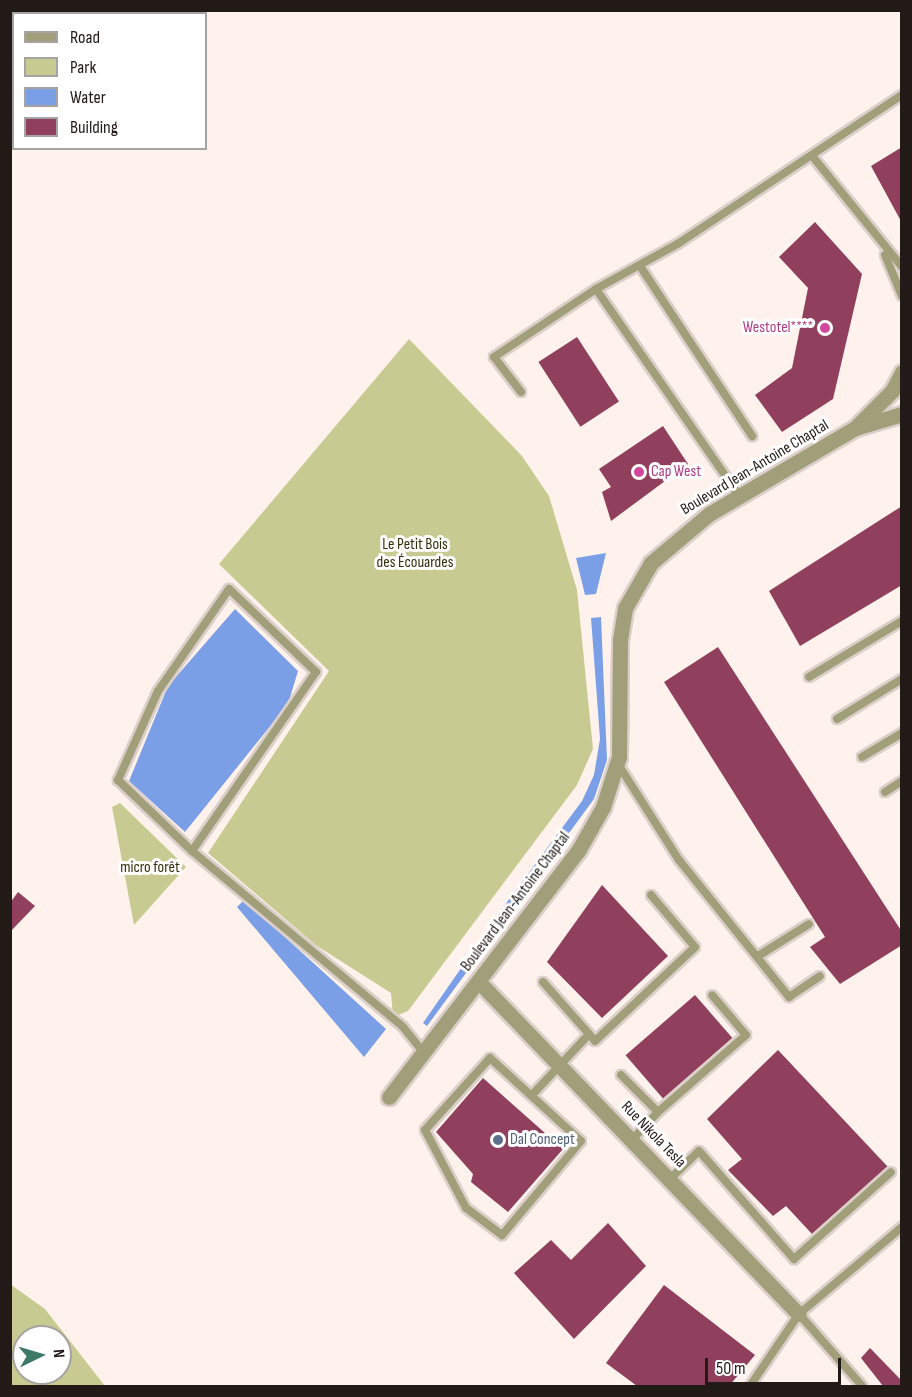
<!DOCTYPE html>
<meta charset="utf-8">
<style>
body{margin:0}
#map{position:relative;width:912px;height:1397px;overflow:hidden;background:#fff2ec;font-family:"Sofia Sans Condensed",sans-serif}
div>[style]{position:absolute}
.green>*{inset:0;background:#c8cb91}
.water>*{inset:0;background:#7b9fe7}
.building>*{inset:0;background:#90405c;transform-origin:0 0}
.roads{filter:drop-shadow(2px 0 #dccfca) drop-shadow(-2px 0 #dccfca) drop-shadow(0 2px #dccfca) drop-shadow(0 -2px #dccfca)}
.lane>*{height:8px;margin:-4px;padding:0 4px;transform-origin:4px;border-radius:4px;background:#a19f7a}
.street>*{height:15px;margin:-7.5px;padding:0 7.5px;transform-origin:7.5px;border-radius:7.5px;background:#a19f7a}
.dots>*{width:16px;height:16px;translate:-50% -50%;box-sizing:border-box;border:3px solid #fff;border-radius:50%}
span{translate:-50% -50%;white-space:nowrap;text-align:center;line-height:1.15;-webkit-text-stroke:6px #fff;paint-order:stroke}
.hotel-label{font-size:16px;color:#b23c85}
.right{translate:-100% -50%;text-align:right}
.left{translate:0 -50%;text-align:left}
.street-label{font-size:16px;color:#221a17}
.park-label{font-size:16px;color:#30310a}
.service-label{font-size:16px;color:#4e5e75}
.frame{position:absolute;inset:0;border:12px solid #221a17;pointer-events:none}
.legend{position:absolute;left:12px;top:12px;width:195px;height:138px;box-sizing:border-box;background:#fff;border:2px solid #a7a3a2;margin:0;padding:8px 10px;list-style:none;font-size:18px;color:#221a17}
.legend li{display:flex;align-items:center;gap:12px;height:30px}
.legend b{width:30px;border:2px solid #a7a3a2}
.north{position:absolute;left:12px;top:1325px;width:60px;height:60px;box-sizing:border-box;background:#fff;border:2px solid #a7a3a2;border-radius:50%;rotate:85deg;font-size:16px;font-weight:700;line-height:24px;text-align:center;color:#221a17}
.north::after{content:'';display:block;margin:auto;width:21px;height:27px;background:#3d7a66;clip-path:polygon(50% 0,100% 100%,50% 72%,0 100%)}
.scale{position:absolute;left:705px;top:1358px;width:136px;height:27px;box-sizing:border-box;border:3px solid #221a17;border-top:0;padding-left:8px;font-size:18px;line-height:21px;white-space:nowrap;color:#221a17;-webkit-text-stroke:4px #fff;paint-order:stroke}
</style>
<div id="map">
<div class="green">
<i style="clip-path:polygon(409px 339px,522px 456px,549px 496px,577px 590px,593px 749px,577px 785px,408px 1011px,393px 1017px,391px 993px,317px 946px,208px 853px,329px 671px,219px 564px)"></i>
<i style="clip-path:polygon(120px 803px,186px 867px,134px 925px,112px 807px)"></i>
<i style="clip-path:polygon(evenodd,10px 1284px,45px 1309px,105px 1386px,11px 1386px,10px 1284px,24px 1337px,60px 1337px,60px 1373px,24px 1373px,24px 1337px)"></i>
</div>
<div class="water">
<i style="clip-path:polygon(606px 553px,596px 594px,585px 595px,576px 558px)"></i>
<i style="clip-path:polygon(235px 609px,298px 671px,288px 704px,185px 832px,129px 781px,168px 686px)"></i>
<i style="clip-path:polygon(601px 617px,607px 760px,594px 799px,427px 1026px,423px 1023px,507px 902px,582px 801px,594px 775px,600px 739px,591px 618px)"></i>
<i style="clip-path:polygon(244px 900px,386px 1029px,364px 1057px,237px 907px)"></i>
</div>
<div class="building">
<i style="clip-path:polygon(902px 147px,902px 223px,871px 166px)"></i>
<i style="clip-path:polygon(815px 222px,862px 274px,833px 399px,782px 432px,755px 395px,792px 368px,808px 288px,779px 257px)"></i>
<i style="left:577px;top:337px;width:77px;height:46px;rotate:57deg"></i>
<i style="clip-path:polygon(663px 426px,688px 464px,611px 521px,602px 492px,611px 487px,599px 469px)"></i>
<i style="clip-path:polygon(902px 506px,902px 585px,800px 646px,769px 591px)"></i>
<i style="clip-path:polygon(718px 647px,902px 932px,902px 945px,840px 984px,810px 947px,825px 937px,664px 682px)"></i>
<i style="clip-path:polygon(602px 885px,668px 956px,602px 1018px,547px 962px)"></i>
<i style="clip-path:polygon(18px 892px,35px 906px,10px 932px,10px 903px)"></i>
<i style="left:695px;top:995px;width:57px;height:92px;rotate:49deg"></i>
<i style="clip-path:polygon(778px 1050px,888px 1167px,812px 1234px,786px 1206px,773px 1216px,728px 1170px,742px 1159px,707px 1119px)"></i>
<i style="clip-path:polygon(483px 1078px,563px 1149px,508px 1212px,471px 1182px,473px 1174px,436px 1132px)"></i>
<i style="clip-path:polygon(608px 1223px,646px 1266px,574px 1339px,514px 1273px,551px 1240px,571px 1260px)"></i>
<i style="clip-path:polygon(664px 1285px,755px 1355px,729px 1386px,637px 1386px,606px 1363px)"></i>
<i style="clip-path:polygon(870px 1348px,902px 1381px,902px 1386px,883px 1386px,861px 1358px)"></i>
</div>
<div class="roads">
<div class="lane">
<i style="left:813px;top:157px;width:141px;rotate:51deg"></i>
<i style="left:885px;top:255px;width:44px;rotate:67.5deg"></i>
<i style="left:640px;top:266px;width:204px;rotate:56.6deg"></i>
<i style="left:596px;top:289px;width:95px;rotate:-29deg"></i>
<i style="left:679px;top:243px;width:268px;rotate:-33.6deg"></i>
<i style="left:521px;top:392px;width:44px;rotate:-127.6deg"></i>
<i style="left:494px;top:357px;width:123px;rotate:-33.7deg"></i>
<i style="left:596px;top:289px;width:253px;rotate:55.3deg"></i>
<i style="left:809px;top:677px;width:109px;rotate:-31.1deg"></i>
<i style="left:837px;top:719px;width:76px;rotate:-31.6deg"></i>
<i style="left:862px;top:757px;width:47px;rotate:-31deg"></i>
<i style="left:618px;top:764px;width:114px;rotate:57.6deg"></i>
<i style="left:679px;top:860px;width:176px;rotate:51.2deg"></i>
<i style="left:789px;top:997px;width:37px;rotate:-34deg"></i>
<i style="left:885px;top:792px;width:20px;rotate:-33deg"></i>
<i style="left:192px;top:851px;width:218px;rotate:-55.3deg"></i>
<i style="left:316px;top:672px;width:120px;rotate:-136.3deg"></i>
<i style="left:229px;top:589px;width:124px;rotate:124.8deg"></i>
<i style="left:158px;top:691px;width:98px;rotate:114.2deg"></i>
<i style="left:118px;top:780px;width:103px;rotate:43.8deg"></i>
<i style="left:192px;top:851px;width:275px;rotate:39.8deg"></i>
<i style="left:403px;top:1027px;width:28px;rotate:51deg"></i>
<i style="left:758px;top:956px;width:60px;rotate:-32.1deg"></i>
<i style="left:543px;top:982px;width:69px;rotate:48.5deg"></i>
<i style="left:490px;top:1058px;width:123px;rotate:42.4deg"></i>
<i style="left:581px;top:1141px;width:123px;rotate:130deg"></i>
<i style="left:502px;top:1235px;width:45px;rotate:-143.1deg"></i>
<i style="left:466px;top:1208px;width:88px;rotate:-117.7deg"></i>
<i style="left:425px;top:1130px;width:97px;rotate:-47.9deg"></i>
<i style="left:621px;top:1075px;width:52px;rotate:45deg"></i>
<i style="left:658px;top:1112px;width:38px;rotate:133deg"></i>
<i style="left:532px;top:1095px;width:83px;rotate:-46.9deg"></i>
<i style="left:589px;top:1034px;width:9px;rotate:49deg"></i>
<i style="left:595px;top:1041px;width:137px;rotate:-43.2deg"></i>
<i style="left:695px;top:947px;width:68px;rotate:-130.2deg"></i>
<i style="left:658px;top:1112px;width:117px;rotate:-41.2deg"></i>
<i style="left:746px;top:1035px;width:52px;rotate:-130.4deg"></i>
<i style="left:670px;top:1179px;width:40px;rotate:-44deg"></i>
<i style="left:699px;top:1151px;width:144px;rotate:48.7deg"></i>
<i style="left:794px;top:1259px;width:130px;rotate:-41.9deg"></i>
<i style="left:799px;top:1314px;width:96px;rotate:48.8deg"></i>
<i style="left:750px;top:1386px;width:87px;rotate:-55.8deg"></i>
<i style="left:799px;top:1314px;width:135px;rotate:-40.2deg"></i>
</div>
<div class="street">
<i style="left:858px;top:425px;width:48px;rotate:-45deg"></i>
<i style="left:892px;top:391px;width:21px;rotate:-62deg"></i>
<i style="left:479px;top:982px;width:461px;rotate:46.1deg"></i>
<i style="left:389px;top:1097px;width:310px;rotate:-52.5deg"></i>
<i style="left:578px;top:851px;width:51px;rotate:-60.4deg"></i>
<i style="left:603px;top:807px;width:52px;rotate:-72.3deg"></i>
<i style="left:619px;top:757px;width:117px;rotate:-89.5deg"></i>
<i style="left:620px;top:640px;width:32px;rotate:-81deg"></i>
<i style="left:625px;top:608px;width:52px;rotate:-60deg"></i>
<i style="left:651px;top:563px;width:76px;rotate:-40.2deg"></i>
<i style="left:709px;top:514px;width:169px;rotate:-30.5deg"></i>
<i style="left:855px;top:428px;width:49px;rotate:-16.6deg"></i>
</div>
</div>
<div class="dots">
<i style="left:825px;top:328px;background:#d1479c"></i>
<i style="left:639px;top:472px;background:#d1479c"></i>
<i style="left:498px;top:1140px;background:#5c6f8a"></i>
</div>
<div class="hotel-label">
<span class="right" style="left:813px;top:328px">Westotel****</span>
<span class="left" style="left:651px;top:472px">Cap West</span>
</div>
<div class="street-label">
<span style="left:755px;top:468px;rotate:-31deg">Boulevard Jean-Antoine Chaptal</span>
<span style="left:516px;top:902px;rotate:-53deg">Boulevard Jean-Antoine Chaptal</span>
<span style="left:653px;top:1135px;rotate:46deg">Rue Nikola Tesla</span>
</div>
<div class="park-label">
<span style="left:415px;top:554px">Le Petit Bois<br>des Écouardes</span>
<span style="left:150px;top:868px">micro forêt</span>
</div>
<div class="service-label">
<span class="left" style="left:510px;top:1140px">Dal Concept</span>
</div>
<div class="frame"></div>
<ul class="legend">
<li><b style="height:8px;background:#a19f7a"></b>Road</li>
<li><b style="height:16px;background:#c8cb91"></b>Park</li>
<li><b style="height:16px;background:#7b9fe7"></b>Water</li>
<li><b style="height:16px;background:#90405c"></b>Building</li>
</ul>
<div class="north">N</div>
<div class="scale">50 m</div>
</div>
